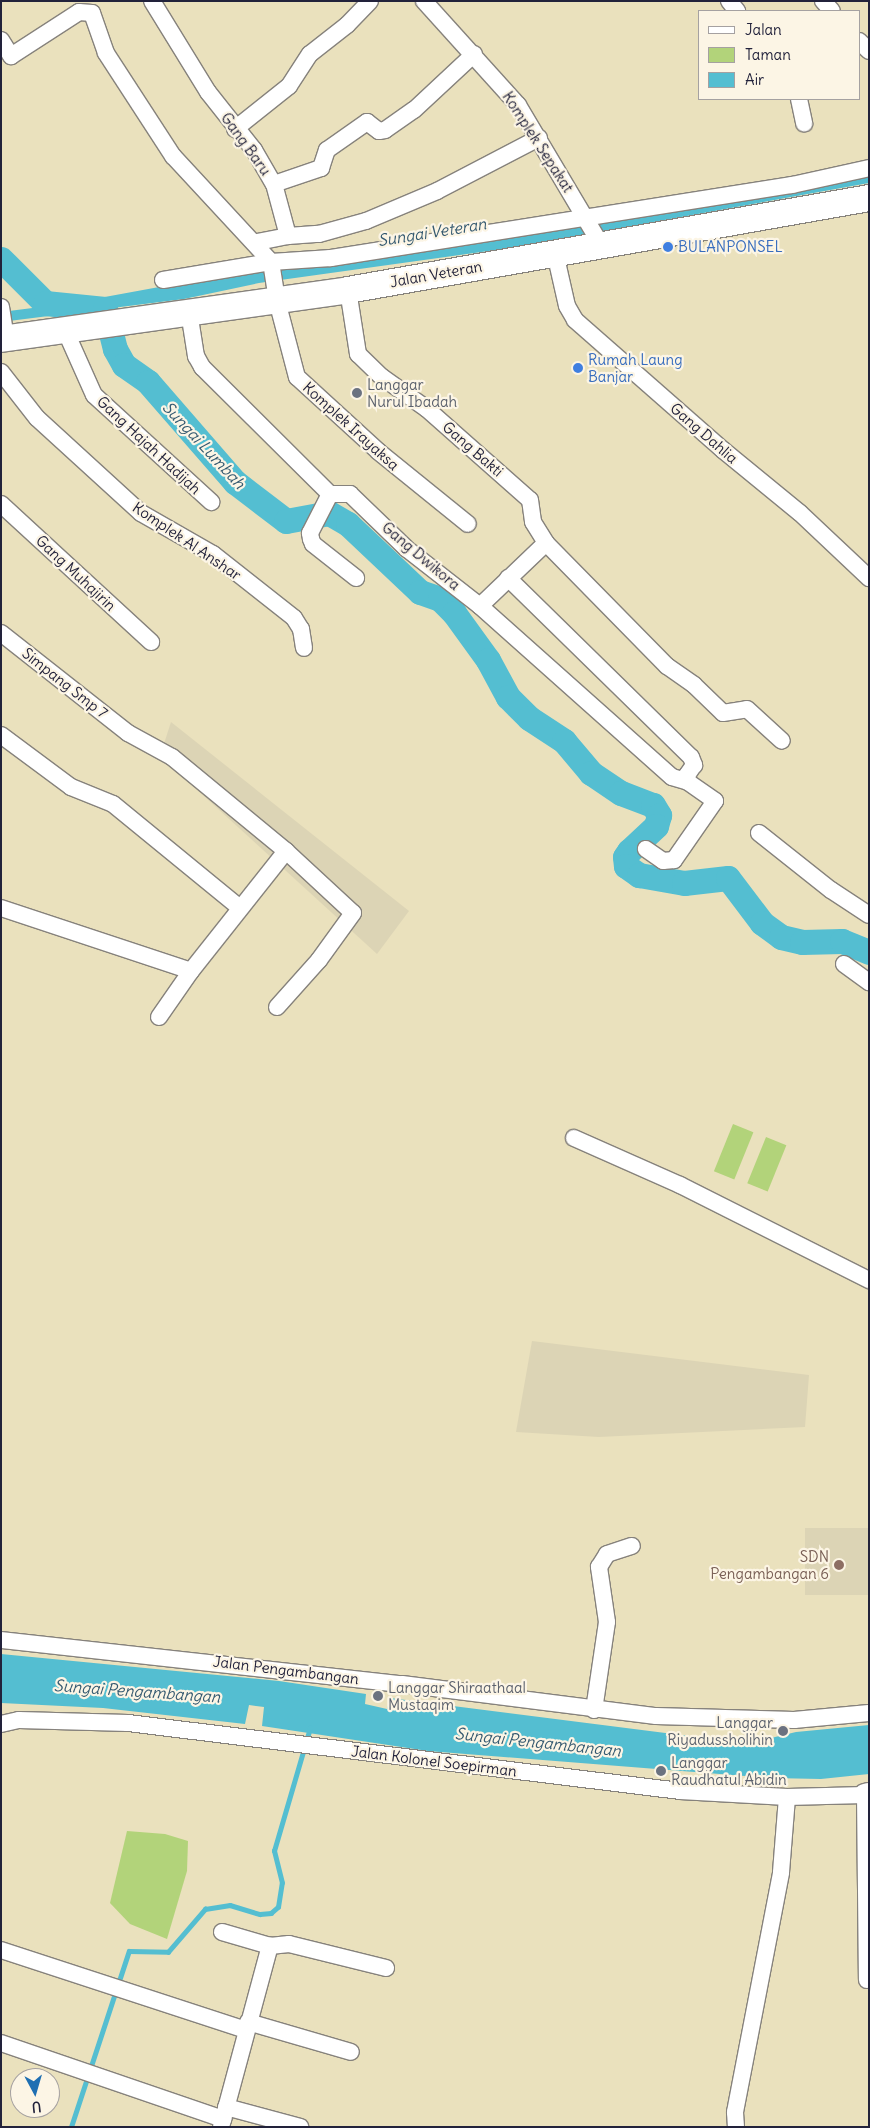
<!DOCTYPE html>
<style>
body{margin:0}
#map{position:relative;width:870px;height:2128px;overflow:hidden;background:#eae1bd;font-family:Delius,sans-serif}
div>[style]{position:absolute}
.built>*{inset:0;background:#dcd4b5;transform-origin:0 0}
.green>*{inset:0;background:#b2d37a;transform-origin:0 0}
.water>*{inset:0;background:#54bed1}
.stream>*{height:4.5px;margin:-2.25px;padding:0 2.25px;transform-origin:2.25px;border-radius:2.25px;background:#54bed1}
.river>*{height:25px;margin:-12.5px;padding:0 12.5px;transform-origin:12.5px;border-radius:12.5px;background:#54bed1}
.roads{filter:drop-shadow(1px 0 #86827c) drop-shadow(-1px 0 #86827c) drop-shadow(0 1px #86827c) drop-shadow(0 -1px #86827c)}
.street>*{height:16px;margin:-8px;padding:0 8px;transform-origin:8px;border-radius:8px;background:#fff}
.secondary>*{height:22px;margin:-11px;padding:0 11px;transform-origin:11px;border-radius:11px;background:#fff}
.primary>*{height:26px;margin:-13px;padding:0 13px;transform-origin:13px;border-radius:13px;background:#fff}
.dots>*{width:14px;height:14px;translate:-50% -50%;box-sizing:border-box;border:2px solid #fcf5e5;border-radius:50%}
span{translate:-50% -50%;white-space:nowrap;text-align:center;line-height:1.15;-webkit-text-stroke:4.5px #fcf5e5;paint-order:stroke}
.street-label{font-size:15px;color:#22223b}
.shop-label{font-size:15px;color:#366cbe}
.left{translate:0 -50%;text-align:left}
.worship-label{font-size:15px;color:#5b616d}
.right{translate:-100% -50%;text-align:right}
.education-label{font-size:15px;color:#785e54}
.water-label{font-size:16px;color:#345970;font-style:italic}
.frame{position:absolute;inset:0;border:2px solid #22223b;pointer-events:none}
.legend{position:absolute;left:698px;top:10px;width:162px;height:90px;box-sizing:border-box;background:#fcf5e5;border:1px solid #a5a1a1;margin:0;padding:6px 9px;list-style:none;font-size:15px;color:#22223b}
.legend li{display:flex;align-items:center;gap:10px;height:25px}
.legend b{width:25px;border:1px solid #a5a1a1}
.north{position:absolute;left:10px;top:2068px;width:50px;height:50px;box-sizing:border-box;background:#fcf5e5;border:1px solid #a5a1a1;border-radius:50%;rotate:174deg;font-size:14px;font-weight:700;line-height:20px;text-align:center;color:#22223b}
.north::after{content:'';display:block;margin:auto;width:18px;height:22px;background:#1f6fb2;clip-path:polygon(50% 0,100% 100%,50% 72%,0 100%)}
</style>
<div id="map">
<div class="built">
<i style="clip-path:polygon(171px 722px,409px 911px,377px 954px,160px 756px)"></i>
<i style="clip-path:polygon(532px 1341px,809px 1375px,805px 1427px,599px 1437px,516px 1432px)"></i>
<i style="left:869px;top:1528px;width:67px;height:64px;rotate:90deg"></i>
</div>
<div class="green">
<i style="left:733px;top:1124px;width:22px;height:51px;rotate:22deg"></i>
<i style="left:766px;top:1137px;width:22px;height:50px;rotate:22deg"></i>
<i style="clip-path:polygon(127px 1831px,165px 1834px,188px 1841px,187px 1871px,167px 1939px,130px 1924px,110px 1903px)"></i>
</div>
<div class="water">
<i style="clip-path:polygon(869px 171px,869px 183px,510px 248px,259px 283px,184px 299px,1px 322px,1px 312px,72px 303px,230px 274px)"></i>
<i style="clip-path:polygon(1px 1654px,279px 1681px,366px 1694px,365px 1704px,387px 1709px,390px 1698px,689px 1736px,771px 1738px,796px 1732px,869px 1725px,869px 1774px,821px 1779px,771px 1778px,428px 1751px,262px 1726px,264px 1707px,249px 1705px,245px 1724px,103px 1708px,1px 1703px)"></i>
</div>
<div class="stream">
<i style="left:71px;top:2127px;width:185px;rotate:-71.8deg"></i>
<i style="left:129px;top:1951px;width:39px;rotate:1deg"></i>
<i style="left:168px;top:1952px;width:57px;rotate:-49.3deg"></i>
<i style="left:205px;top:1909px;width:25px;rotate:-9deg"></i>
<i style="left:230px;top:1905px;width:31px;rotate:17deg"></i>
<i style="left:260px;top:1914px;width:11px;rotate:-5deg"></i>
<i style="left:271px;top:1913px;width:9px;rotate:-41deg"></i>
<i style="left:278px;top:1907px;width:24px;rotate:-81deg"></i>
<i style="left:282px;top:1883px;width:33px;rotate:-104deg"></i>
<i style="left:274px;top:1851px;width:128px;rotate:-73.7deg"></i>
</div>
<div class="river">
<i style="left:1px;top:259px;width:62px;rotate:45deg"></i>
<i style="left:45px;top:303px;width:60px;rotate:5.7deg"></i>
<i style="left:105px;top:309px;width:41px;rotate:76deg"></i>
<i style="left:115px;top:349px;width:18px;rotate:61deg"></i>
<i style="left:124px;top:365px;width:29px;rotate:35deg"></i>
<i style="left:148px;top:382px;width:133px;rotate:49deg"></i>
<i style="left:235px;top:482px;width:64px;rotate:37.4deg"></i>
<i style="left:286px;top:521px;width:44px;rotate:-10.5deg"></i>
<i style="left:329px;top:513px;width:22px;rotate:30deg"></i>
<i style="left:348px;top:524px;width:99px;rotate:43.4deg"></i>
<i style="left:420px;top:592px;width:21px;rotate:19deg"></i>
<i style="left:440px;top:599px;width:20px;rotate:45deg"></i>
<i style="left:454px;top:613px;width:58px;rotate:54.1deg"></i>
<i style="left:488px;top:660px;width:42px;rotate:61.6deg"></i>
<i style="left:508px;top:697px;width:30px;rotate:45deg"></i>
<i style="left:529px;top:718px;width:42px;rotate:33.3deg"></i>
<i style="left:564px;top:741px;width:42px;rotate:49.8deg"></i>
<i style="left:591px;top:773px;width:36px;rotate:34deg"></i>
<i style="left:621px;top:793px;width:34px;rotate:21deg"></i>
<i style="left:653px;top:805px;width:12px;rotate:59deg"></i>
<i style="left:659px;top:815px;width:11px;rotate:105deg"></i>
<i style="left:656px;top:826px;width:37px;rotate:137deg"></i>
<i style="left:629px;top:851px;width:7px;rotate:124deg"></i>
<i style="left:625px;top:857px;width:9px;rotate:84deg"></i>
<i style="left:626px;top:866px;width:16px;rotate:35deg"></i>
<i style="left:639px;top:875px;width:46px;rotate:10.1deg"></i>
<i style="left:684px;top:883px;width:44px;rotate:-6.5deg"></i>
<i style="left:728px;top:878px;width:56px;rotate:52.9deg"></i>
<i style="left:762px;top:923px;width:24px;rotate:36deg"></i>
<i style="left:781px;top:937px;width:22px;rotate:13deg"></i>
<i style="left:802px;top:942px;width:40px;rotate:-1.4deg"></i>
<i style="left:842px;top:941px;width:29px;rotate:22deg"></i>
</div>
<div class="roads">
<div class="street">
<i style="left:152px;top:1px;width:107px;rotate:58.4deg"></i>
<i style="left:208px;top:92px;width:74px;rotate:51.6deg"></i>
<i style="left:254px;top:150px;width:39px;rotate:60deg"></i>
<i style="left:274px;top:184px;width:54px;rotate:74.9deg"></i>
<i style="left:288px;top:236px;width:33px;rotate:169deg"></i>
<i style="left:424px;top:1px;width:140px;rotate:47.9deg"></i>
<i style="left:518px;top:105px;width:163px;rotate:59.3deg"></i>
<i style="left:729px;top:1px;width:13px;rotate:51deg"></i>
<i style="left:823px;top:1px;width:13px;rotate:48deg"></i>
<i style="left:1px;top:40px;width:19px;rotate:58deg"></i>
<i style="left:11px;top:56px;width:81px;rotate:-32.9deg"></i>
<i style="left:79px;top:12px;width:13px;rotate:4deg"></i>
<i style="left:92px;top:13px;width:42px;rotate:70.7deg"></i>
<i style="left:106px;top:53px;width:123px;rotate:57deg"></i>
<i style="left:173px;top:156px;width:144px;rotate:47.2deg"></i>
<i style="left:271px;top:262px;width:39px;rotate:81deg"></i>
<i style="left:277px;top:301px;width:79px;rotate:75.3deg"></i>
<i style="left:297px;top:377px;width:111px;rotate:42.4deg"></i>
<i style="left:379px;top:452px;width:114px;rotate:39deg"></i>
<i style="left:859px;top:41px;width:14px;rotate:45deg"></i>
<i style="left:799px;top:99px;width:25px;rotate:78deg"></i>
<i style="left:235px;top:129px;width:69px;rotate:-38.5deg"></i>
<i style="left:289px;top:86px;width:38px;rotate:-57deg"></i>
<i style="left:310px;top:54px;width:47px;rotate:-38.1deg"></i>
<i style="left:347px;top:25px;width:33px;rotate:-46deg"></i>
<i style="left:274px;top:184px;width:50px;rotate:-18.8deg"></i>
<i style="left:321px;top:168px;width:19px;rotate:-72deg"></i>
<i style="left:327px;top:150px;width:49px;rotate:-35deg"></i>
<i style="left:367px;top:122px;width:15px;rotate:37deg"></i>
<i style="left:379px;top:131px;width:6px;rotate:-9deg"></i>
<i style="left:385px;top:130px;width:35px;rotate:-35deg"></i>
<i style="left:414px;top:110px;width:82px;rotate:-43deg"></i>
<i style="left:288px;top:236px;width:31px;rotate:-4deg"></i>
<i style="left:319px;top:234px;width:49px;rotate:-15.5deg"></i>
<i style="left:366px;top:221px;width:77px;rotate:-22.9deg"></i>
<i style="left:437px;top:191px;width:115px;rotate:-27.5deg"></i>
<i style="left:555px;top:253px;width:54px;rotate:77.2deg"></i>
<i style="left:567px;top:306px;width:16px;rotate:60deg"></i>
<i style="left:575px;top:320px;width:197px;rotate:41.3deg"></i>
<i style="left:723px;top:450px;width:99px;rotate:39.3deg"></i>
<i style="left:800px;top:513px;width:95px;rotate:43.3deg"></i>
<i style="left:163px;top:280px;width:109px;rotate:-9.5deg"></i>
<i style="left:271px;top:262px;width:60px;rotate:-3.8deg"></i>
<i style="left:331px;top:258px;width:467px;rotate:-9deg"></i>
<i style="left:792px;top:185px;width:79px;rotate:-12.4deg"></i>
<i style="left:348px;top:290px;width:65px;rotate:81.1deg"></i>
<i style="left:358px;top:354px;width:33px;rotate:44deg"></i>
<i style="left:382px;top:377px;width:55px;rotate:35.4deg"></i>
<i style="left:427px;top:409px;width:137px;rotate:41.5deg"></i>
<i style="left:530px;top:500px;width:22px;rotate:82deg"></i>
<i style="left:533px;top:522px;width:25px;rotate:58deg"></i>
<i style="left:1px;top:307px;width:32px;rotate:81deg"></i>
<i style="left:189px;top:312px;width:45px;rotate:81deg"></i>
<i style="left:196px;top:356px;width:13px;rotate:61deg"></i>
<i style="left:202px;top:367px;width:180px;rotate:44.8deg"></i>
<i style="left:330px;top:494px;width:20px"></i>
<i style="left:350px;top:494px;width:79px;rotate:44deg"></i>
<i style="left:407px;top:549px;width:93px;rotate:38deg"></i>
<i style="left:480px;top:606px;width:257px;rotate:41.7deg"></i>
<i style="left:672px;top:777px;width:17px;rotate:17deg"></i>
<i style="left:65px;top:330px;width:71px;rotate:66deg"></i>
<i style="left:94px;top:395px;width:159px;rotate:42.4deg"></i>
<i style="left:1px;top:372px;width:58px;rotate:52deg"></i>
<i style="left:37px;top:418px;width:141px;rotate:42.4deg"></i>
<i style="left:141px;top:513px;width:83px;rotate:29.7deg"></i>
<i style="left:213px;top:554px;width:103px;rotate:38.3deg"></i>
<i style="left:294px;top:618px;width:13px;rotate:58deg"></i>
<i style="left:301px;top:629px;width:19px;rotate:81deg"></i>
<i style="left:330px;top:494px;width:44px;rotate:117.1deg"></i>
<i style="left:310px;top:533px;width:6px;rotate:81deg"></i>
<i style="left:311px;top:539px;width:5px;rotate:68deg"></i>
<i style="left:313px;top:544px;width:55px;rotate:38.3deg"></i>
<i style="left:1px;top:504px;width:204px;rotate:42.6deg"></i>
<i style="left:508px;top:578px;width:256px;rotate:44.4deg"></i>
<i style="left:691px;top:757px;width:9px;rotate:69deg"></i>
<i style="left:694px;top:765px;width:12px;rotate:125deg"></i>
<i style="left:687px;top:775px;width:7px;rotate:82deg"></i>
<i style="left:688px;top:782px;width:33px;rotate:35deg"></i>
<i style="left:715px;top:801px;width:72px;rotate:124.8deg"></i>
<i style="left:674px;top:860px;width:11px;rotate:175deg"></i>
<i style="left:663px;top:861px;width:21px;rotate:-145deg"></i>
<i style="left:480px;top:606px;width:91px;rotate:-43.7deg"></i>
<i style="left:546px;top:543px;width:173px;rotate:45.5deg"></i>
<i style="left:667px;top:666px;width:33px;rotate:35deg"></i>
<i style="left:694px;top:685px;width:40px;rotate:44deg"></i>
<i style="left:723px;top:713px;width:24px;rotate:-9deg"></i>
<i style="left:747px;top:709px;width:47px;rotate:42.4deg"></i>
<i style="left:1px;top:633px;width:162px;rotate:38.2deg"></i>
<i style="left:128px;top:733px;width:50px;rotate:28.6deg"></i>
<i style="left:172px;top:757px;width:148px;rotate:39.5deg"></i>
<i style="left:286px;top:851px;width:91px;rotate:42.8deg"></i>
<i style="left:353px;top:913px;width:58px;rotate:125.9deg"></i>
<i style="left:319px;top:960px;width:63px;rotate:131.8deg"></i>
<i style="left:1px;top:735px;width:87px;rotate:36.6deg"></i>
<i style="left:71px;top:787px;width:45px;rotate:22deg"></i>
<i style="left:113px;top:804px;width:164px;rotate:39.3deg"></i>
<i style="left:759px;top:833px;width:92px;rotate:38.4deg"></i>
<i style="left:831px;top:890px;width:45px;rotate:33.3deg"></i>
<i style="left:1px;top:908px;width:200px;rotate:18.3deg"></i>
<i style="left:844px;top:964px;width:31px;rotate:36deg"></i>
<i style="left:159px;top:1017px;width:56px;rotate:-55.2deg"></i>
<i style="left:191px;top:971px;width:153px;rotate:-51.6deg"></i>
<i style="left:574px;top:1138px;width:116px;rotate:23.9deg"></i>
<i style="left:680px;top:1185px;width:212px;rotate:26.7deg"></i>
<i style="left:1px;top:1640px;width:403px;rotate:6.3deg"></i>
<i style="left:402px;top:1684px;width:256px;rotate:7.2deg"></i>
<i style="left:656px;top:1716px;width:138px;rotate:1.7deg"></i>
<i style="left:794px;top:1720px;width:75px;rotate:-5.3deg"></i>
<i style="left:594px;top:1710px;width:89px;rotate:-81.6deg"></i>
<i style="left:607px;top:1622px;width:56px;rotate:-98.3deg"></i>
<i style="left:599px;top:1567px;width:15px;rotate:-58deg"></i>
<i style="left:607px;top:1554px;width:26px;rotate:-18deg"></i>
<i style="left:1px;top:1724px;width:18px;rotate:-13deg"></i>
<i style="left:19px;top:1720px;width:109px;rotate:1.6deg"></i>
<i style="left:128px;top:1723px;width:556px;rotate:7.02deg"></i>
<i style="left:680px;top:1791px;width:107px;rotate:3.2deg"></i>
<i style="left:787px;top:1797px;width:78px;rotate:-1.5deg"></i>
<i style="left:865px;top:1795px;width:185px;rotate:89.4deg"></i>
<i style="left:222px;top:1932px;width:50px;rotate:16.3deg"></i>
<i style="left:270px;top:1946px;width:19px;rotate:-6deg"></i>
<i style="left:289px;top:1944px;width:100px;rotate:13.9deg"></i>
<i style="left:1px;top:1950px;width:258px;rotate:18.1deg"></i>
<i style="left:248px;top:2022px;width:107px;rotate:16.2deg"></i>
<i style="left:1px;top:2043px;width:235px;rotate:18.9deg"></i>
<i style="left:226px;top:2107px;width:77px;rotate:15.1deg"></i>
<i style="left:221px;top:2127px;width:188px;rotate:-74.9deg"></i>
<i style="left:736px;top:2127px;width:15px;rotate:-94deg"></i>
<i style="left:735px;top:2112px;width:244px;rotate:-79.1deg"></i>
<i style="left:781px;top:1872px;width:75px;rotate:-85.4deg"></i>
</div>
<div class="secondary">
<i style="left:865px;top:1795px;width:4px;rotate:-14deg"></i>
</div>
<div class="primary">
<i style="left:1px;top:339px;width:350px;rotate:-8deg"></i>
<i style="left:348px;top:290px;width:529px;rotate:-10.01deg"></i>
</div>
</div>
<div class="dots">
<i style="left:668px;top:247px;background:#3f7fe0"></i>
<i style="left:578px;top:368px;background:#3f7fe0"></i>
<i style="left:357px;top:393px;background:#6b7280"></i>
<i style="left:839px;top:1565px;background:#8d6e63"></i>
<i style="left:378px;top:1696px;background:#6b7280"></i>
<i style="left:783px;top:1731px;background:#6b7280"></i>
<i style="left:661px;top:1771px;background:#6b7280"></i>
</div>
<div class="street-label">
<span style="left:538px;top:142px;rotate:57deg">Komplek Sepakat</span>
<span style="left:246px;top:144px;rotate:54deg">Gang Baru</span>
<span style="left:436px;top:274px;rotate:-10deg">Jalan Veteran</span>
<span style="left:351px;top:426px;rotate:42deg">Komplek Irayaksa</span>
<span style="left:704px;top:433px;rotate:41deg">Gang Dahlia</span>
<span style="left:149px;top:445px;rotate:43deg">Gang Hajah Hadijah</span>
<span style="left:473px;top:449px;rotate:41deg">Gang Bakti</span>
<span style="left:187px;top:541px;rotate:34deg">Komplek Al Anshar</span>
<span style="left:421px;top:556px;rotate:40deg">Gang Dwikora</span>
<span style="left:76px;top:573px;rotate:43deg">Gang Muhajirin</span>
<span style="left:65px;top:683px;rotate:38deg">Simpang Smp 7</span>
<span style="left:286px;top:1670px;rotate:7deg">Jalan Pengambangan</span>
<span style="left:434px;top:1761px;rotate:7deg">Jalan Kolonel Soepirman</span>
</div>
<div class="shop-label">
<span class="left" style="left:678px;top:247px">BULANPONSEL</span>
<span class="left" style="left:588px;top:368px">Rumah Laung<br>Banjar</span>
</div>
<div class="worship-label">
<span class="left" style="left:367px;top:393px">Langgar<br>Nurul Ibadah</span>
<span class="left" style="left:388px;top:1696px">Langgar Shiraathaal<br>Mustaqim</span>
<span class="right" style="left:773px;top:1731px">Langgar<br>Riyadussholihin</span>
<span class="left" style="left:671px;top:1771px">Langgar<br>Raudhatul Abidin</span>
</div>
<div class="education-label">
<span class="right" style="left:829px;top:1565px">SDN<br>Pengambangan 6</span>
</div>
<div class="water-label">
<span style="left:432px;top:232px;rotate:-9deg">Sungai Veteran</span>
<span style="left:204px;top:445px;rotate:47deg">Sungai Lumbah</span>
<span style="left:137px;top:1691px;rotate:4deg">Sungai Pengambangan</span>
<span style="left:538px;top:1742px;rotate:6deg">Sungai Pengambangan</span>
</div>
<div class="frame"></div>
<ul class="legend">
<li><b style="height:6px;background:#fff"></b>Jalan</li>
<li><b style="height:14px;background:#b2d37a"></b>Taman</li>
<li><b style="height:14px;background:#54bed1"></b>Air</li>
</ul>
<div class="north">U</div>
</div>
